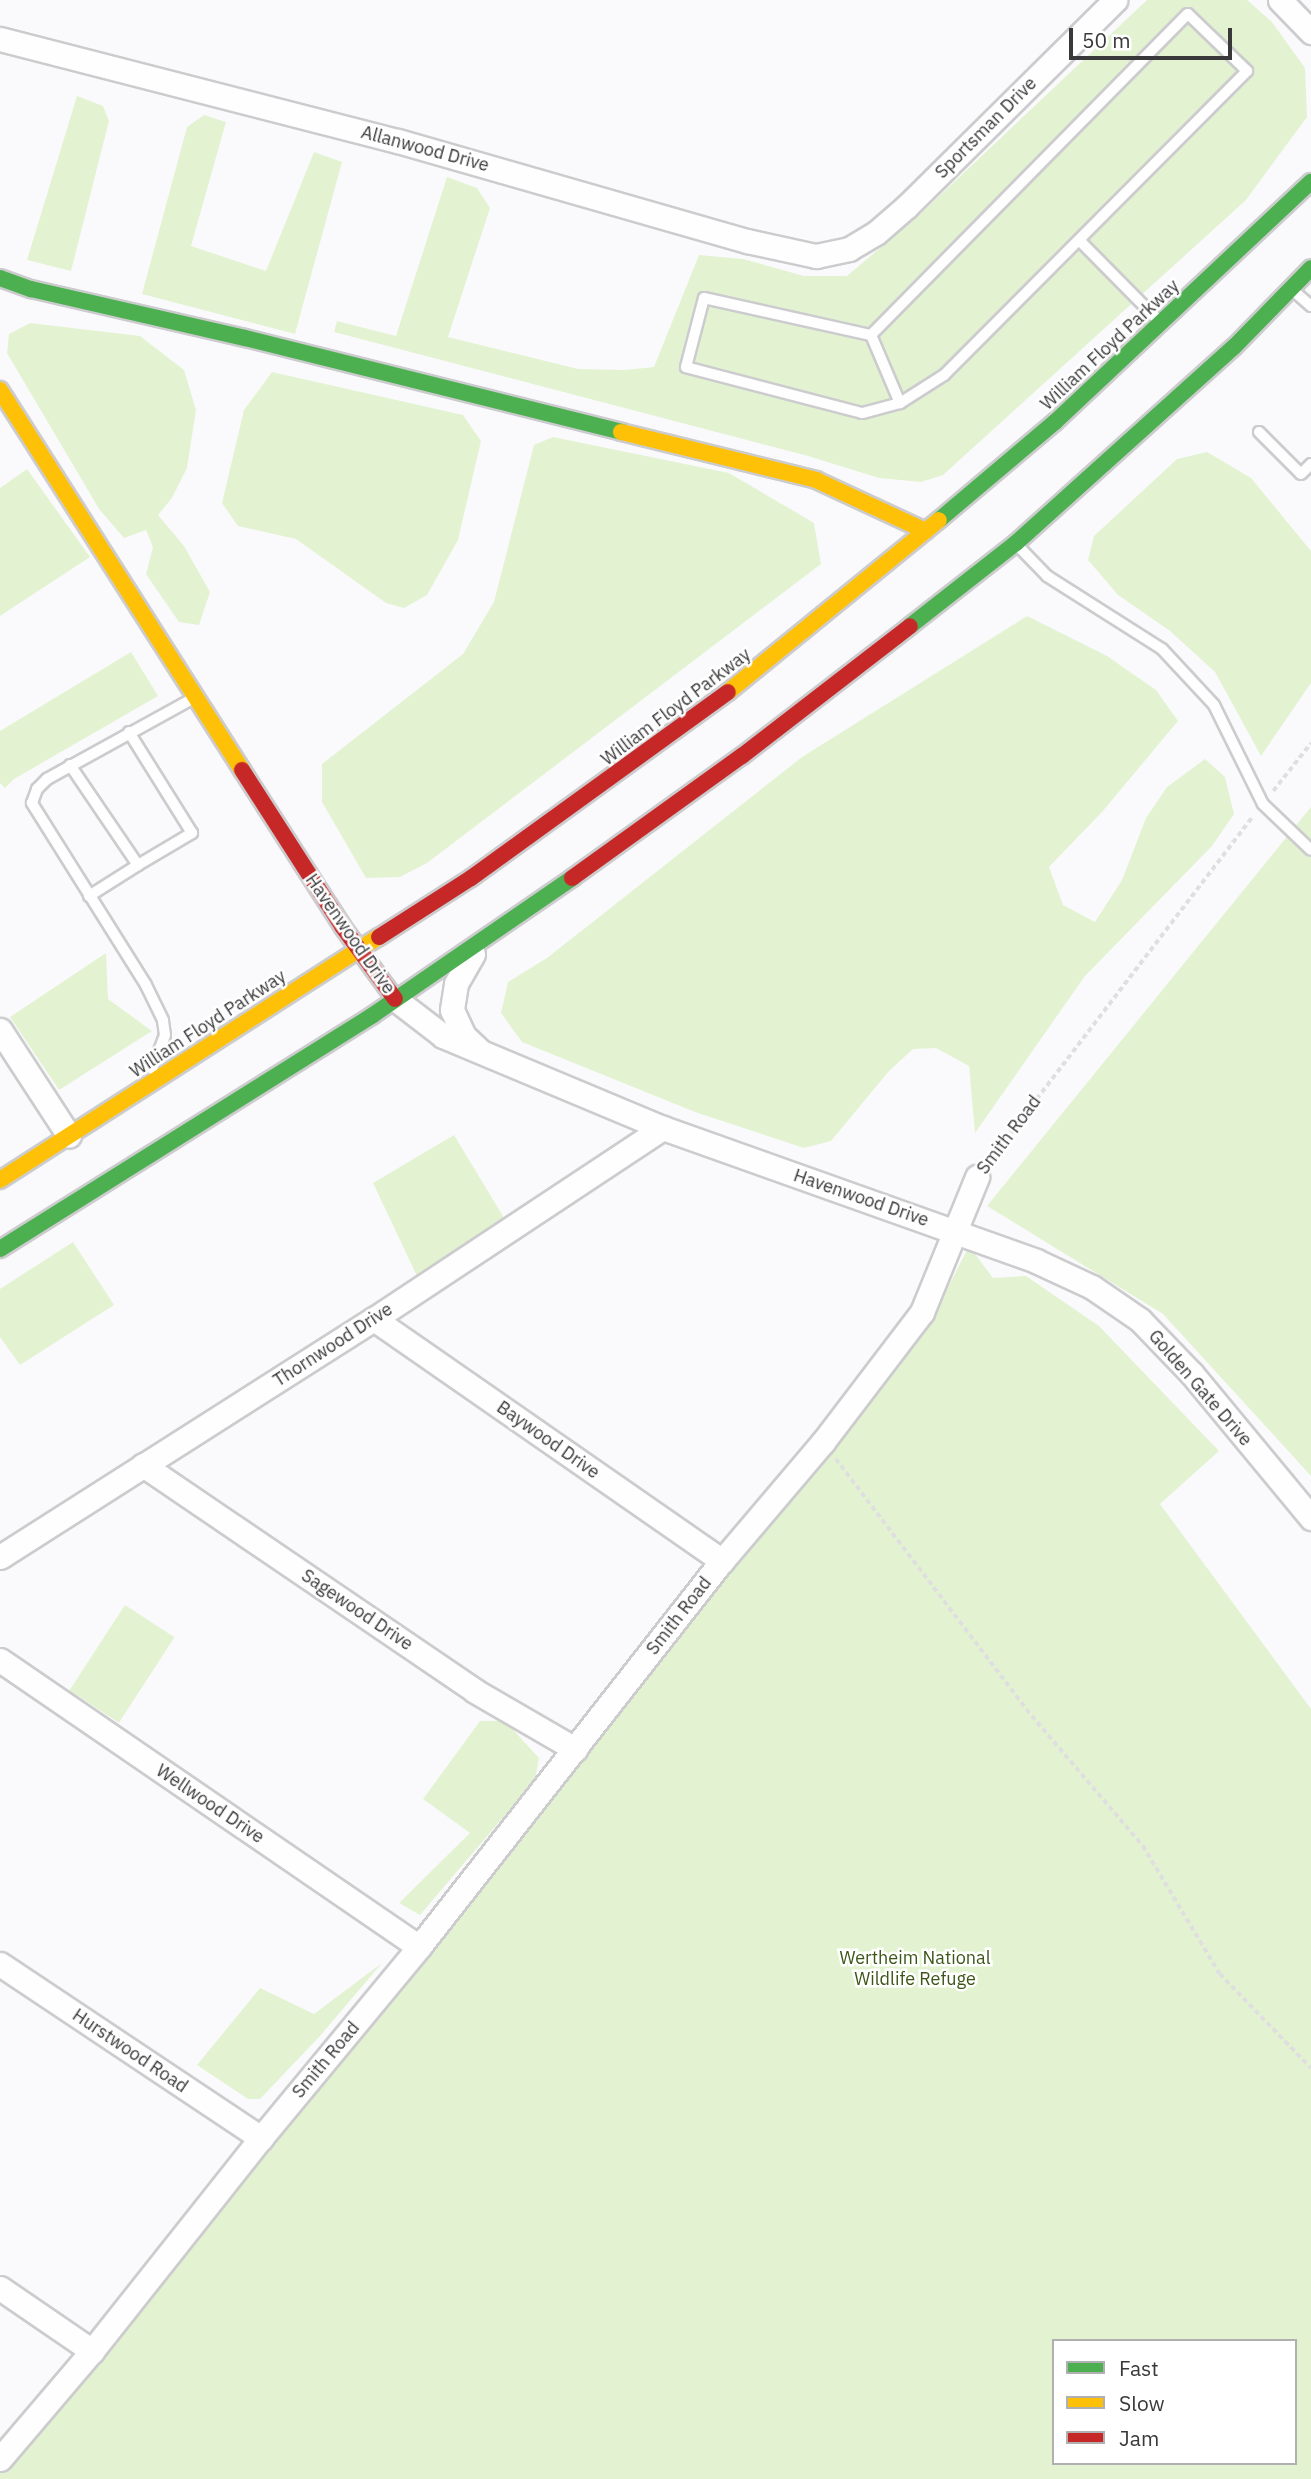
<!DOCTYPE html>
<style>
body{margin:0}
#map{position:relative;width:1311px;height:2479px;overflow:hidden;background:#fafafd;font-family:"IBM Plex Sans",sans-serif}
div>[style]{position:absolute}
.green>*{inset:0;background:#e3f3d2;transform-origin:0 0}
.path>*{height:3.5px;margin-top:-1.75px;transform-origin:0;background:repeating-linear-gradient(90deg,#dfdfe0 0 5px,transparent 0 8.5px)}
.roads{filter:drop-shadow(2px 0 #ccccce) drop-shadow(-2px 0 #ccccce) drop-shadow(0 2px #ccccce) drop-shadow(0 -2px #ccccce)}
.lane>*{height:10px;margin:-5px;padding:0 5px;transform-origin:5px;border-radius:5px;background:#fefeff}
.street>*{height:23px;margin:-11.5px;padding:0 11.5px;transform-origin:11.5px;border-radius:11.5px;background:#fefeff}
.fast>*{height:16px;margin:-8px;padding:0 8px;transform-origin:8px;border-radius:8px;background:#4caf50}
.slow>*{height:16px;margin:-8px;padding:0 8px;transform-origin:8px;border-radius:8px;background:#ffc107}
.jam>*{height:16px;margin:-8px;padding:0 8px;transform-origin:8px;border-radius:8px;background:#c62828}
span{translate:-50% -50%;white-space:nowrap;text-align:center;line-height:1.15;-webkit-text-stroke:5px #fff;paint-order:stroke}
.street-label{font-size:18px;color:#39393b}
.park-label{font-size:18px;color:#3d5617}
.legend{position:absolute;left:1052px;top:2339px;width:245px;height:126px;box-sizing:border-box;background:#fff;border:2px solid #b0b0b1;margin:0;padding:9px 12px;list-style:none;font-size:21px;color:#39393b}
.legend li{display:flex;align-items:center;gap:14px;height:35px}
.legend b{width:35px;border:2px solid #b0b0b1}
.scale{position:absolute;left:1069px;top:28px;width:163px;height:32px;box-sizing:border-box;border:4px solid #39393b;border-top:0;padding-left:9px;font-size:21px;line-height:24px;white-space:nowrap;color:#39393b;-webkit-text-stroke:5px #fff;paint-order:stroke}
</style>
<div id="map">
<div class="green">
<i style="clip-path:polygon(1147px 0,1247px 0,1272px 22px,1305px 68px,1307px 117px,1246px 200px,943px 475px,921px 482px,879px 478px,808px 456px,334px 332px,337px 321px,396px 336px,447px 177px,477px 188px,490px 208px,448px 337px,578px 369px,624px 370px,654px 367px,699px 255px,743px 259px,804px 276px,847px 276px,918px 216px)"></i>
<i style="clip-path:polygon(77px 96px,103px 106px,109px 121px,71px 271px,27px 260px)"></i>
<i style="clip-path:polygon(204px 115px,226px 122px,191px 246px,266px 271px,314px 152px,342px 162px,295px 334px,142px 294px,187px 127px)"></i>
<i style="clip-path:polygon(30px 323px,140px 336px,184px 370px,196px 410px,187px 468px,172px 498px,158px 515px,184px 546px,210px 592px,199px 625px,179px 622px,146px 574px,153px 547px,146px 530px,124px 538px,99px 509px,7px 353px,9px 334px)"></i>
<i style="clip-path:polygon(272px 372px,463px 415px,481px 441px,458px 540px,427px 595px,404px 608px,386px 603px,296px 539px,238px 526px,222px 503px,244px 410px)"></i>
<i style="clip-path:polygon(553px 437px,729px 473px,814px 523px,821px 564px,427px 863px,400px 877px,366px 878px,322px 802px,322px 764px,463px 654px,494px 602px,534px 445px)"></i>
<i style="clip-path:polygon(1207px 452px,1251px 478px,1311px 551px,1311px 683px,1261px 756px,1215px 672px,1170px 631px,1118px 595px,1088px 560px,1094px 536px,1177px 459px)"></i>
<i style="clip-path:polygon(27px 469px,90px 557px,0 616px,0 488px)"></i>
<i style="clip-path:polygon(1027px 616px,1107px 656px,1156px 690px,1178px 721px,1102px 812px,1049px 867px,1063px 905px,1095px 922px,1122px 880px,1146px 818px,1167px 787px,1205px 759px,1225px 777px,1234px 814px,1212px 846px,1085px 976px,975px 1133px,969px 1066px,936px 1048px,913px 1049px,889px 1071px,831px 1141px,804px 1148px,695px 1112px,522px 1042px,501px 1013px,508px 982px,547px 958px,802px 757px)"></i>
<i style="clip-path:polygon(131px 652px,158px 696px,14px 779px,5px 788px,0 783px,0 731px)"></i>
<i style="clip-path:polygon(1311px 807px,1311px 1476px,1163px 1314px,987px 1206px)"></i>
<i style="clip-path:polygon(106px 953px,108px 999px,152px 1031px,59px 1090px,10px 1017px)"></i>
<i style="clip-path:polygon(454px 1135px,504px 1218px,417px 1276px,373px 1183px)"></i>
<i style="clip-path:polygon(73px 1242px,114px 1305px,20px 1365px,0 1337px,0 1289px)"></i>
<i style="clip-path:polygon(evenodd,969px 1246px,993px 1278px,1026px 1276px,1099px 1326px,1219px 1451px,1160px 1504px,1311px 1709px,1311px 2479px,0 2479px,0 2467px,638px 1682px,943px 1297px,969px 1246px,1054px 2341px,1295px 2341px,1295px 2463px,1054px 2463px,1054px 2341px)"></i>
<i style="left:125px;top:1605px;width:59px;height:102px;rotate:33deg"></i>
<i style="clip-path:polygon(480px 1721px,505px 1721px,539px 1758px,535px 1780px,420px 1915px,399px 1903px,470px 1833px,423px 1799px)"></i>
<i style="clip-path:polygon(382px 1963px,320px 2036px,260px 2099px,248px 2099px,197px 2065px,260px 1988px,314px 2014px)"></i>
</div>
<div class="path">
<i style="left:1273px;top:791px;width:61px;rotate:-51.6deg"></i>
<i style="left:990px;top:1160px;width:433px;rotate:-52.6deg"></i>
<i style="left:836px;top:1459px;width:323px;rotate:52.7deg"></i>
<i style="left:1032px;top:1716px;width:171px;rotate:49.5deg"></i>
<i style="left:1143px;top:1846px;width:149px;rotate:59deg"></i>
<i style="left:1220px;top:1974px;width:131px;rotate:45.9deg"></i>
</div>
<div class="roads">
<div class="lane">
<i style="left:1188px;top:14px;width:82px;rotate:44deg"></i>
<i style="left:1247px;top:71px;width:429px;rotate:134.9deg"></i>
<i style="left:944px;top:375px;width:52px;rotate:147.5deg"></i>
<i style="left:900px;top:403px;width:39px;rotate:165deg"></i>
<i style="left:862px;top:413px;width:182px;rotate:-165.4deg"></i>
<i style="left:686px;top:367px;width:71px;rotate:-75.4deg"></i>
<i style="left:704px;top:298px;width:171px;rotate:12.5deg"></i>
<i style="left:871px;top:335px;width:451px;rotate:-45.4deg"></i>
<i style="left:1080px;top:241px;width:110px;rotate:45.4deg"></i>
<i style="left:1296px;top:293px;width:20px;rotate:41deg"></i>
<i style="left:871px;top:335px;width:74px;rotate:66.9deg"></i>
<i style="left:1259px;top:432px;width:59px;rotate:45deg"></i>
<i style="left:1301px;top:474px;width:14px;rotate:-45deg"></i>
<i style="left:1021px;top:549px;width:37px;rotate:46deg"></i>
<i style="left:1047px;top:576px;width:136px;rotate:32.4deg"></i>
<i style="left:1162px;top:649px;width:76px;rotate:47.1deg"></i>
<i style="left:1214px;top:705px;width:110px;rotate:63.7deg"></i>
<i style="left:1263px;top:804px;width:66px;rotate:43.8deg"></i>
<i style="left:70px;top:765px;width:121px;rotate:55.8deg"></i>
<i style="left:138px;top:865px;width:63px;rotate:-30.7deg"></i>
<i style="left:192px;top:833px;width:119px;rotate:-122deg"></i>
<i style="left:89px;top:896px;width:58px;rotate:-32.3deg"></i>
<i style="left:152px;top:1069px;width:36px;rotate:-69deg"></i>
<i style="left:165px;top:1035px;width:15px;rotate:-98deg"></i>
<i style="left:163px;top:1020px;width:39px;rotate:-116deg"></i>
<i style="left:146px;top:985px;width:215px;rotate:-122.1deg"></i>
<i style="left:32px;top:803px;width:15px;rotate:-70deg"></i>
<i style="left:37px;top:789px;width:14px;rotate:-45deg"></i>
<i style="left:47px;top:779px;width:168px;rotate:-28.9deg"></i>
</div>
<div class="street">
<i style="left:1280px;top:0;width:45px;rotate:45.9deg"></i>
<i style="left:0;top:39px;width:411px;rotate:14.4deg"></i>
<i style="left:398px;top:141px;width:363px;rotate:16deg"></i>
<i style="left:747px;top:241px;width:71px;rotate:12.3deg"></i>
<i style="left:816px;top:256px;width:34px;rotate:-12deg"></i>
<i style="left:849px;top:249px;width:31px;rotate:-31deg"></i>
<i style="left:876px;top:233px;width:41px;rotate:-41.1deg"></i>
<i style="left:907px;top:206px;width:293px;rotate:-44.7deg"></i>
<i style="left:473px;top:954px;width:34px;rotate:120deg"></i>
<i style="left:456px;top:984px;width:26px;rotate:99deg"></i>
<i style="left:452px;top:1010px;width:29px;rotate:65deg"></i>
<i style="left:464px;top:1036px;width:19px;rotate:43deg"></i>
<i style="left:395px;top:999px;width:61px;rotate:37.6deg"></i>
<i style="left:443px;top:1036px;width:238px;rotate:22.7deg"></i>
<i style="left:663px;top:1128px;width:396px;rotate:19.6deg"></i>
<i style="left:1036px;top:1261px;width:62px;rotate:24.9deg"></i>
<i style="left:1092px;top:1287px;width:58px;rotate:34.5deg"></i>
<i style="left:1140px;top:1320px;width:75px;rotate:46.1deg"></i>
<i style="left:1192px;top:1374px;width:187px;rotate:50.4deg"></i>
<i style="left:0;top:1030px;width:126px;rotate:56.9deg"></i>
<i style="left:374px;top:1319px;width:424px;rotate:34.8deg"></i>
<i style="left:143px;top:1465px;width:402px;rotate:34.2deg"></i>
<i style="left:475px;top:1691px;width:116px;rotate:30.1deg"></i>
<i style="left:0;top:1557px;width:443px;rotate:-32.5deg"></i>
<i style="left:374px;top:1319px;width:346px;rotate:-33.5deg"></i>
<i style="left:0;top:1660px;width:508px;rotate:34.41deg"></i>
<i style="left:0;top:1964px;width:314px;rotate:33.7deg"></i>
<i style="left:0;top:2288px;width:112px;rotate:34.4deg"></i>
<i style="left:0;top:2459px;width:142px;rotate:-49.6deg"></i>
<i style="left:92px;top:2351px;width:272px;rotate:-51.6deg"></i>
<i style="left:261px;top:2138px;width:248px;rotate:-50.4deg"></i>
<i style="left:419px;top:1947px;width:491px;rotate:-51.9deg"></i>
<i style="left:722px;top:1561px;width:156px;rotate:-49.7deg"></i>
<i style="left:823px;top:1442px;width:163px;rotate:-52.7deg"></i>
<i style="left:922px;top:1312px;width:146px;rotate:-67.8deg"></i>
</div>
<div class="fast">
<i style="left:0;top:278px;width:33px;rotate:20deg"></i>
<i style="left:31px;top:289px;width:220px;rotate:12.9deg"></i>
<i style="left:245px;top:338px;width:388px;rotate:14deg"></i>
<i style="left:939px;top:520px;width:152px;rotate:-40.2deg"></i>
<i style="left:1055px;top:422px;width:351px;rotate:-43.2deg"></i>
<i style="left:910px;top:626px;width:135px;rotate:-38.1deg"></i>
<i style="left:1016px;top:543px;width:293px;rotate:-42deg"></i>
<i style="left:1234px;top:347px;width:110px;rotate:-45.7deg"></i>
<i style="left:0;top:1249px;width:440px;rotate:-32.1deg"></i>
<i style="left:373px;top:1015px;width:242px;rotate:-34.5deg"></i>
</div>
<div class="slow">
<i style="left:0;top:390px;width:451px;rotate:57.5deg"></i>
<i style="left:621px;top:432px;width:201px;rotate:13.8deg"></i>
<i style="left:816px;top:480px;width:121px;rotate:24.9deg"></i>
<i style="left:728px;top:692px;width:272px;rotate:-39.2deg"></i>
<i style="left:0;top:1180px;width:450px;rotate:-32.7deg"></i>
</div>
<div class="jam">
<i style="left:242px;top:770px;width:185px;rotate:57.3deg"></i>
<i style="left:342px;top:926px;width:90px;rotate:54deg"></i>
<i style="left:572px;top:878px;width:209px;rotate:-35.7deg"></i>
<i style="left:742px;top:756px;width:212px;rotate:-37.7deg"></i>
<i style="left:379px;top:937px;width:109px;rotate:-32.7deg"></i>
<i style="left:471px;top:878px;width:317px;rotate:-35.9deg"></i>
</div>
</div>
<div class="street-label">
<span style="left:986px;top:128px;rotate:-45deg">Sportsman Drive</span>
<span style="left:425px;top:149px;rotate:15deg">Allanwood Drive</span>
<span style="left:1110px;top:345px;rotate:-43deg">William Floyd Parkway</span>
<span style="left:676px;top:707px;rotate:-37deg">William Floyd Parkway</span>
<span style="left:350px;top:934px;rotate:55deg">Havenwood Drive</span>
<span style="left:208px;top:1024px;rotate:-33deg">William Floyd Parkway</span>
<span style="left:1009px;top:1135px;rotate:-53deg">Smith Road</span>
<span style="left:861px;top:1198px;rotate:19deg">Havenwood Drive</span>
<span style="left:333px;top:1345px;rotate:-33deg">Thornwood Drive</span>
<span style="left:1200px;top:1388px;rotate:49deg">Golden Gate Drive</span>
<span style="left:548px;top:1440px;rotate:35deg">Baywood Drive</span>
<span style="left:357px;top:1610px;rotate:34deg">Sagewood Drive</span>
<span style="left:679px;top:1616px;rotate:-52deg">Smith Road</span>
<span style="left:210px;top:1804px;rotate:34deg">Wellwood Drive</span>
<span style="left:130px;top:2051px;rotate:34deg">Hurstwood Road</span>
<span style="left:326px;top:2060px;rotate:-50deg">Smith Road</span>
</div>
<div class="park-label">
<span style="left:915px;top:1969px">Wertheim National<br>Wildlife Refuge</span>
</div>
<ul class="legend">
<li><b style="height:9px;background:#4caf50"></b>Fast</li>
<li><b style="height:9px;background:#ffc107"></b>Slow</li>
<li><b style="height:9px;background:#c62828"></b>Jam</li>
</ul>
<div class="scale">50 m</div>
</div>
